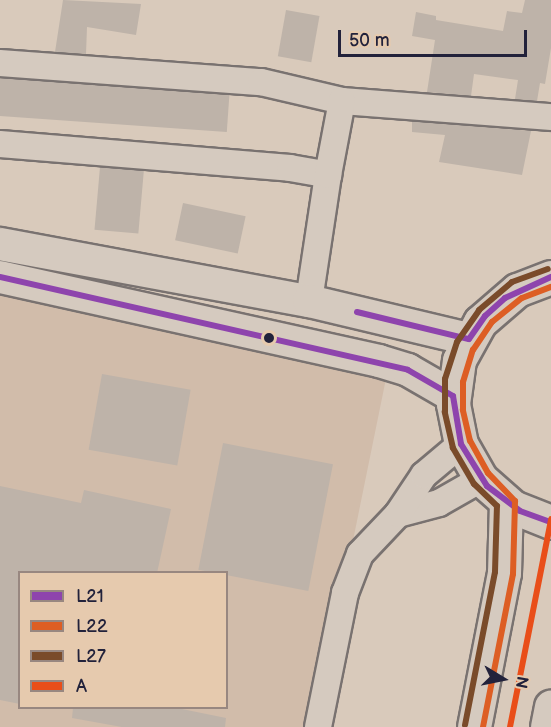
<!DOCTYPE html>
<style>
body{margin:0}
#map{position:relative;width:551px;height:727px;overflow:hidden;background:#d9cabb;font-family:"Balsamiq Sans",sans-serif}
div>[style]{position:absolute}
.built>*{inset:0;background:#d1bcaa}
.building>*{inset:0;background:#beb3a9;transform-origin:0 0}
.roads{filter:drop-shadow(2px 0 #797270) drop-shadow(-2px 0 #797270) drop-shadow(0 2px #797270) drop-shadow(0 -2px #797270)}
.minor>*{height:26px;margin:-13px;padding:0 13px;transform-origin:13px;border-radius:13px;background:#d5cabf}
.tertiary>*{height:32px;margin:-16px;padding:0 16px;transform-origin:16px;border-radius:16px;background:#d5cabf}
.primary>*{height:33px;margin:-16.5px;padding:0 16.5px;transform-origin:16.5px;border-radius:16.5px;background:#d5cabf}
.bus-1>*{height:6px;margin:-3px;padding:0 3px;transform-origin:3px;border-radius:3px;background:#8e44ad}
.bus-2>*{height:6px;margin:-3px;padding:0 3px;transform-origin:3px;border-radius:3px;background:#dd5e24}
.bus-3>*{height:6px;margin:-3px;padding:0 3px;transform-origin:3px;border-radius:3px;background:#7a4b2a}
.bus-4>*{height:6px;margin:-3px;padding:0 3px;transform-origin:3px;border-radius:3px;background:#e94e19}
.dots>*{width:16px;height:16px;translate:-50% -50%;box-sizing:border-box;border:3px solid #e6caae;border-radius:50%}
span{translate:-50% -50%;white-space:nowrap;text-align:center;line-height:1.15;-webkit-text-stroke:6px #e6caae;paint-order:stroke}
.legend{position:absolute;left:18px;top:571px;width:210px;height:138px;box-sizing:border-box;background:#e6caae;border:2px solid #988780;margin:0;padding:8px 10px;list-style:none;font-size:18px;color:#22223b}
.legend li{display:flex;align-items:center;gap:12px;height:30px}
.legend b{width:30px;border:2px solid #988780}
.north{position:absolute;left:473px;top:649px;width:60px;height:60px;-webkit-text-stroke:4px #e6caae;paint-order:stroke;rotate:100deg;font-size:16px;font-weight:700;line-height:24px;text-align:center;color:#22223b}
.north::after{content:'';display:block;margin:auto;width:21px;height:27px;background:#22223b;clip-path:polygon(50% 0,100% 100%,50% 72%,0 100%)}
.scale{position:absolute;left:338px;top:30px;width:189px;height:27px;box-sizing:border-box;border:3px solid #22223b;border-top:0;padding-left:8px;font-size:18px;line-height:21px;white-space:nowrap;color:#22223b;-webkit-text-stroke:4px #e6caae;paint-order:stroke}
</style>
<div id="map">
<div class="built">
<i style="clip-path:polygon(evenodd,0 271px,391px 354px,315px 727px,0 727px,0 271px,20px 572px,226px 572px,226px 708px,20px 708px,20px 572px)"></i>
</div>
<div class="building">
<i style="clip-path:polygon(63px 0,141px 4px,136px 35px,87px 27px,86px 54px,55px 52px)"></i>
<i style="clip-path:polygon(525px 0,551px 0,551px 48px,545px 84px,540px 83px,537px 101px,515px 99px,518px 80px,474px 74px,471px 96px,427px 92px,435px 40px,412px 36px,416px 12px,436px 16px,436px 20px,503px 31px,507px 11px,522px 13px)"></i>
<i style="left:286px;top:10px;width:34px;height:47px;rotate:10deg"></i>
<i style="left:0;top:78px;width:230px;height:38px;rotate:4deg"></i>
<i style="clip-path:polygon(412px 121px,531px 131px,522px 175px,439px 162px,445px 135px,412px 132px)"></i>
<i style="left:100px;top:167px;width:44px;height:63px;rotate:5deg"></i>
<i style="left:183px;top:203px;width:64px;height:38px;rotate:12deg"></i>
<i style="left:102px;top:374px;width:90px;height:77px;rotate:10deg"></i>
<i style="left:223px;top:443px;width:112px;height:129px;rotate:11deg"></i>
<i style="clip-path:polygon(0 486px,81px 503px,84px 490px,171px 509px,157px 573px,20px 573px,20px 704px,0 700px)"></i>
<i style="clip-path:polygon(73px 708px,177px 708px,226px 718px,225px 727px,122px 727px,72px 718px)"></i>
</div>
<div class="roads">
<div class="minor">
<i style="left:0;top:63px;width:262px;rotate:4.2deg"></i>
<i style="left:261px;top:82px;width:83px;rotate:13.2deg"></i>
<i style="left:342px;top:101px;width:210px;rotate:4.4deg"></i>
<i style="left:0;top:144px;width:291px;rotate:4.7deg"></i>
<i style="left:290px;top:168px;width:39px;rotate:10deg"></i>
<i style="left:328px;top:175px;width:127px;rotate:98.6deg"></i>
<i style="left:328px;top:175px;width:75px;rotate:-79.3deg"></i>
<i style="left:398px;top:514px;width:42px;rotate:-15deg"></i>
<i style="left:439px;top:503px;width:48px;rotate:-29.7deg"></i>
<i style="left:318px;top:727px;width:137px;rotate:-78.6deg"></i>
<i style="left:345px;top:593px;width:42px;rotate:-69deg"></i>
<i style="left:360px;top:554px;width:55px;rotate:-46.5deg"></i>
<i style="left:398px;top:514px;width:47px;rotate:-56.3deg"></i>
<i style="left:424px;top:475px;width:48px;rotate:-40deg"></i>
</div>
<div class="tertiary">
<i style="left:0;top:244px;width:314px;rotate:10.5deg"></i>
<i style="left:309px;top:301px;width:164px;rotate:13.4deg"></i>
<i style="left:0;top:277px;width:388px;rotate:12.5deg"></i>
<i style="left:379px;top:361px;width:30px;rotate:17deg"></i>
<i style="left:408px;top:370px;width:52px;rotate:30deg"></i>
</div>
<div class="primary">
<i style="left:551px;top:277px;width:36px;rotate:159deg"></i>
<i style="left:517px;top:290px;width:49px;rotate:139.1deg"></i>
<i style="left:480px;top:322px;width:43px;rotate:118.9deg"></i>
<i style="left:459px;top:360px;width:44px;rotate:97.8deg"></i>
<i style="left:453px;top:404px;width:41px;rotate:78.7deg"></i>
<i style="left:461px;top:444px;width:40px;rotate:60.3deg"></i>
<i style="left:481px;top:479px;width:43px;rotate:41.2deg"></i>
<i style="left:513px;top:507px;width:41px;rotate:21.5deg"></i>
<i style="left:474px;top:727px;width:157px;rotate:-79deg"></i>
<i style="left:504px;top:573px;width:71px;rotate:-88.4deg"></i>
<i style="left:547px;top:727px;width:21px;rotate:-79deg"></i>
</div>
</div>
<div class="bus-1">
<i style="left:0;top:277px;width:418px;rotate:12.8deg"></i>
<i style="left:408px;top:370px;width:52px;rotate:30deg"></i>
<i style="left:453px;top:396px;width:49px;rotate:80.5deg"></i>
<i style="left:461px;top:444px;width:49px;rotate:58.2deg"></i>
<i style="left:487px;top:486px;width:41px;rotate:37.1deg"></i>
<i style="left:520px;top:511px;width:33px;rotate:20deg"></i>
<i style="left:357px;top:312px;width:115px;rotate:13.6deg"></i>
<i style="left:469px;top:339px;width:28px;rotate:-55deg"></i>
<i style="left:485px;top:316px;width:27px;rotate:-42deg"></i>
<i style="left:505px;top:298px;width:51px;rotate:-24.5deg"></i>
</div>
<div class="bus-2">
<i style="left:483px;top:727px;width:156px;rotate:-78.9deg"></i>
<i style="left:513px;top:574px;width:73px;rotate:-88.4deg"></i>
<i style="left:515px;top:501px;width:39px;rotate:-134deg"></i>
<i style="left:488px;top:473px;width:37px;rotate:-119deg"></i>
<i style="left:470px;top:441px;width:32px;rotate:-103deg"></i>
<i style="left:463px;top:410px;width:28px;rotate:-90deg"></i>
<i style="left:463px;top:382px;width:34px;rotate:-73deg"></i>
<i style="left:473px;top:350px;width:34px;rotate:-56deg"></i>
<i style="left:492px;top:322px;width:38px;rotate:-39deg"></i>
<i style="left:522px;top:298px;width:31px;rotate:-21deg"></i>
</div>
<div class="bus-3">
<i style="left:465px;top:725px;width:156px;rotate:-78.9deg"></i>
<i style="left:495px;top:572px;width:66px;rotate:-88.3deg"></i>
<i style="left:497px;top:506px;width:32px;rotate:-136deg"></i>
<i style="left:474px;top:484px;width:42px;rotate:-120.3deg"></i>
<i style="left:453px;top:448px;width:37px;rotate:-103deg"></i>
<i style="left:445px;top:412px;width:33px;rotate:-90deg"></i>
<i style="left:445px;top:379px;width:39px;rotate:-72deg"></i>
<i style="left:457px;top:342px;width:39px;rotate:-55deg"></i>
<i style="left:479px;top:310px;width:43px;rotate:-40.3deg"></i>
<i style="left:512px;top:282px;width:38px;rotate:-20deg"></i>
</div>
<div class="bus-4">
<i style="left:510px;top:727px;width:212px;rotate:-78.8deg"></i>
</div>
<div class="dots">
<i style="left:269px;top:338px;background:#22223b"></i>
</div>
<ul class="legend">
<li><b style="height:8px;background:#8e44ad"></b>L21</li>
<li><b style="height:8px;background:#dd5e24"></b>L22</li>
<li><b style="height:8px;background:#7a4b2a"></b>L27</li>
<li><b style="height:8px;background:#e94e19"></b>A</li>
</ul>
<div class="north">N</div>
<div class="scale">50 m</div>
</div>
